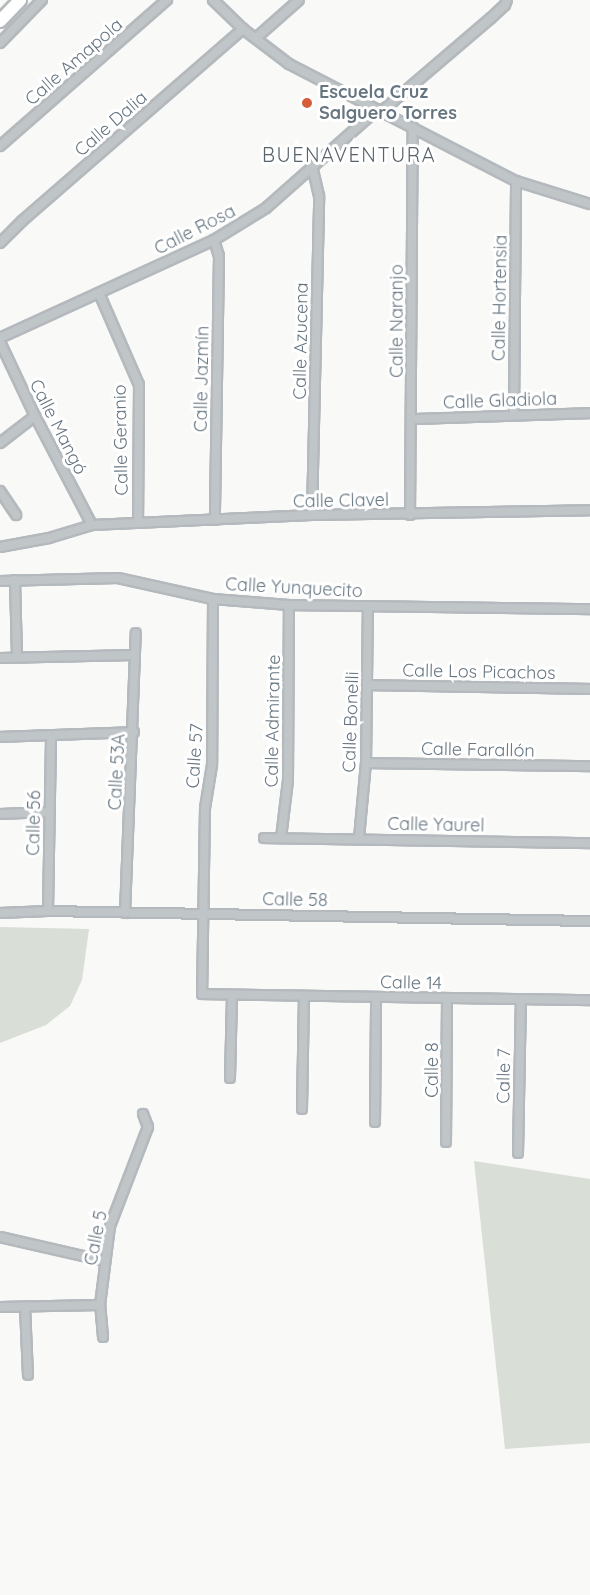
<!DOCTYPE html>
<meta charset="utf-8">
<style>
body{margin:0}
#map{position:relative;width:590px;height:1595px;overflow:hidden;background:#f9f9f7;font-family:Quicksand,sans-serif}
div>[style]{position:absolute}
.green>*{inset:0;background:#d9ded6}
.roads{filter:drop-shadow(2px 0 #b4b9bd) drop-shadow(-2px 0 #b4b9bd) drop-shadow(0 2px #b4b9bd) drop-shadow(0 -2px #b4b9bd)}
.street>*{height:8px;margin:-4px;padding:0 4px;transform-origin:4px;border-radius:4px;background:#c0c5c8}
.primary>*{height:12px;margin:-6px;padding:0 6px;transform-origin:6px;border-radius:6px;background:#fff}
.dots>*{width:16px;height:16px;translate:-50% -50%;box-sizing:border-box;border:3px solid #fff;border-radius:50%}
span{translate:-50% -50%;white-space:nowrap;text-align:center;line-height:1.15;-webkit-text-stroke:6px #fff;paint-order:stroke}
.street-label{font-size:18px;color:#667580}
.poi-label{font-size:18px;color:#667580;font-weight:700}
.left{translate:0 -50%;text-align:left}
.neighbourhood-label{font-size:20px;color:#58636b;letter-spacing:1.5px}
</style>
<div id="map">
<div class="green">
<i style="clip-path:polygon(0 927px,89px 929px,82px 980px,70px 1006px,46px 1025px,0 1043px)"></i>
<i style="clip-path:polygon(474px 1161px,590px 1179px,590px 1443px,505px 1449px)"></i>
</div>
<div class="roads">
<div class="street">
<i style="left:213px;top:0;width:42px;rotate:44deg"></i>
<i style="left:243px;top:29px;width:58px;rotate:37.3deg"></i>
<i style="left:289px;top:64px;width:255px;rotate:27.3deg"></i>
<i style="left:516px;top:181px;width:77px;rotate:17.3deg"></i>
<i style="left:256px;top:38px;width:57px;rotate:-41.5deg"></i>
<i style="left:0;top:43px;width:60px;rotate:-45.7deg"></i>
<i style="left:382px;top:111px;width:143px;rotate:-40.5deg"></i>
<i style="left:491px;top:18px;width:19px;rotate:-43deg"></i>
<i style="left:505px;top:5px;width:5px;rotate:-68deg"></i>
<i style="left:0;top:146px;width:222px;rotate:-41.2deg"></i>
<i style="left:214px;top:240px;width:17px;rotate:73deg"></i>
<i style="left:219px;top:256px;width:264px;rotate:90.9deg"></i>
<i style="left:0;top:243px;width:31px;rotate:-45deg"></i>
<i style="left:22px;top:221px;width:293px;rotate:-41deg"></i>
<i style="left:99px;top:293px;width:100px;rotate:66.5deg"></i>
<i style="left:139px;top:385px;width:138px;rotate:90.4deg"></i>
<i style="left:0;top:338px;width:235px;rotate:-24.6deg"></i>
<i style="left:214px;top:240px;width:61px;rotate:-31.6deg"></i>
<i style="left:266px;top:208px;width:149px;rotate:-41.5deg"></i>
<i style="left:0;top:342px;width:82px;rotate:64.7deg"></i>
<i style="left:35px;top:416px;width:123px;rotate:62.4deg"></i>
<i style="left:514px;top:415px;width:234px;rotate:-89.5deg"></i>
<i style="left:412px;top:419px;width:178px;rotate:-1.9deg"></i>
<i style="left:0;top:443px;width:44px;rotate:-37.6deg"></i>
<i style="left:0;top:491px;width:29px;rotate:56deg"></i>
<i style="left:312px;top:515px;width:319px;rotate:-88.7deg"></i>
<i style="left:319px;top:196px;width:28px;rotate:-103deg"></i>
<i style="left:410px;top:515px;width:388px;rotate:-89.6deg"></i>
<i style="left:0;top:547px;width:50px;rotate:-10.4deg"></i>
<i style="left:49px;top:538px;width:45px;rotate:-16.8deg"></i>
<i style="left:92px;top:525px;width:220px;rotate:-2.6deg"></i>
<i style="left:312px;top:515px;width:278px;rotate:-1deg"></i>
<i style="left:15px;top:580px;width:77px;rotate:88.5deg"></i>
<i style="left:0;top:581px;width:118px;rotate:-1.5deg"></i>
<i style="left:118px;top:578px;width:97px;rotate:12.5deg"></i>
<i style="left:213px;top:599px;width:76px;rotate:4.5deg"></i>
<i style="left:289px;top:605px;width:301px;rotate:0.8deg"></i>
<i style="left:213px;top:599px;width:166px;rotate:90.3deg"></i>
<i style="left:212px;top:765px;width:44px;rotate:99.2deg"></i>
<i style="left:205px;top:808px;width:186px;rotate:90.9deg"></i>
<i style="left:202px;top:994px;width:388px;rotate:0.9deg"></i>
<i style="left:0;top:658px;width:135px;rotate:-1.3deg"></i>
<i style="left:367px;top:685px;width:223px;rotate:1deg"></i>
<i style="left:0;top:737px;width:134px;rotate:-2.1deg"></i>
<i style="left:366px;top:763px;width:224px;rotate:0.8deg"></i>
<i style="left:0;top:814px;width:49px;rotate:-2.3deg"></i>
<i style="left:264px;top:838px;width:326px;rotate:0.9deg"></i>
<i style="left:281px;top:838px;width:58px;rotate:-83.1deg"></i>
<i style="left:288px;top:780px;width:175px;rotate:-89.7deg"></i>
<i style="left:359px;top:838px;width:75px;rotate:-84.7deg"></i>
<i style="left:366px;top:763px;width:157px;rotate:-89.3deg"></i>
<i style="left:48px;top:911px;width:176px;rotate:-89deg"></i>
<i style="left:0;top:913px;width:48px;rotate:-2.4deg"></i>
<i style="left:48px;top:911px;width:542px;rotate:1.06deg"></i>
<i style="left:125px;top:913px;width:280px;rotate:-87.8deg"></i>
<i style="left:230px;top:1078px;width:82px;rotate:-88.6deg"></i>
<i style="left:302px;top:1109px;width:112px;rotate:-89deg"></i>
<i style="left:375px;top:1122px;width:125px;rotate:-89.5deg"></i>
<i style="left:446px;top:1142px;width:143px;rotate:-89.6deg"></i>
<i style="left:518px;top:1153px;width:153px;rotate:-88.9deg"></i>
<i style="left:0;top:1237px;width:108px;rotate:12.9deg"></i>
<i style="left:0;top:1307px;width:100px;rotate:-1.1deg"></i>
<i style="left:25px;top:1307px;width:68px;rotate:87.5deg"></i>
<i style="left:103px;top:1337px;width:32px;rotate:-95deg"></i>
<i style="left:100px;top:1305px;width:80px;rotate:-82.8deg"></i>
<i style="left:110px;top:1226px;width:106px;rotate:-69deg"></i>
<i style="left:148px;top:1127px;width:14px;rotate:-111deg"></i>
</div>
<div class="primary">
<i style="left:0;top:21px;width:29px;rotate:-46deg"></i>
</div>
</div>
<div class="dots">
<i style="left:307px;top:103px;background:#d75c39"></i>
</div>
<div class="street-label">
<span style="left:74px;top:62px;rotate:-41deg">Calle Amapola</span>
<span style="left:111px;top:124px;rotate:-41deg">Calle Dalia</span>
<span style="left:195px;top:230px;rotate:-27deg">Calle Rosa</span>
<span style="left:500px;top:298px;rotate:-89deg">Calle Hortensia</span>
<span style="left:397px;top:321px;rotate:-90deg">Calle Naranjo</span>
<span style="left:301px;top:341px;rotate:-89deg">Calle Azucena</span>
<span style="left:202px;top:379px;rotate:-89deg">Calle Jazmín</span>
<span style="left:500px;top:401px;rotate:-2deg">Calle Gladiola</span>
<span style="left:58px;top:427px;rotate:63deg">Calle Mangó</span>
<span style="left:121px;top:440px;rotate:-91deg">Calle Geranio</span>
<span style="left:341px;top:501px;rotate:-1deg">Calle Clavel</span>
<span style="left:294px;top:588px;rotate:3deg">Calle Yunquecito</span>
<span style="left:479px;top:672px;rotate:1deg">Calle Los Picachos</span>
<span style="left:273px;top:721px;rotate:-89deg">Calle Admirante</span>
<span style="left:351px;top:722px;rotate:-88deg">Calle Bonelli</span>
<span style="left:478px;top:750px;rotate:1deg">Calle Farallón</span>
<span style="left:195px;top:756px;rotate:-86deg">Calle 57</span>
<span style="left:117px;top:772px;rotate:-87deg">Calle 53A</span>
<span style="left:34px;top:823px;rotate:-89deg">Calle 56</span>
<span style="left:436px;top:825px;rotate:1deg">Calle Yaurel</span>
<span style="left:295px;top:900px;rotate:1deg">Calle 58</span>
<span style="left:411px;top:983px;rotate:1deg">Calle 14</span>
<span style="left:432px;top:1070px;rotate:-90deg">Calle 8</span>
<span style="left:504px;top:1076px;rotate:-89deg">Calle 7</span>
<span style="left:96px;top:1238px;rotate:-79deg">Calle 5</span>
</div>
<div class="poi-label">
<span class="left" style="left:319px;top:103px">Escuela Cruz<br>Salguero Torres</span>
</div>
<div class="neighbourhood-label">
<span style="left:349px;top:154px">BUENAVENTURA</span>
</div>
</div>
